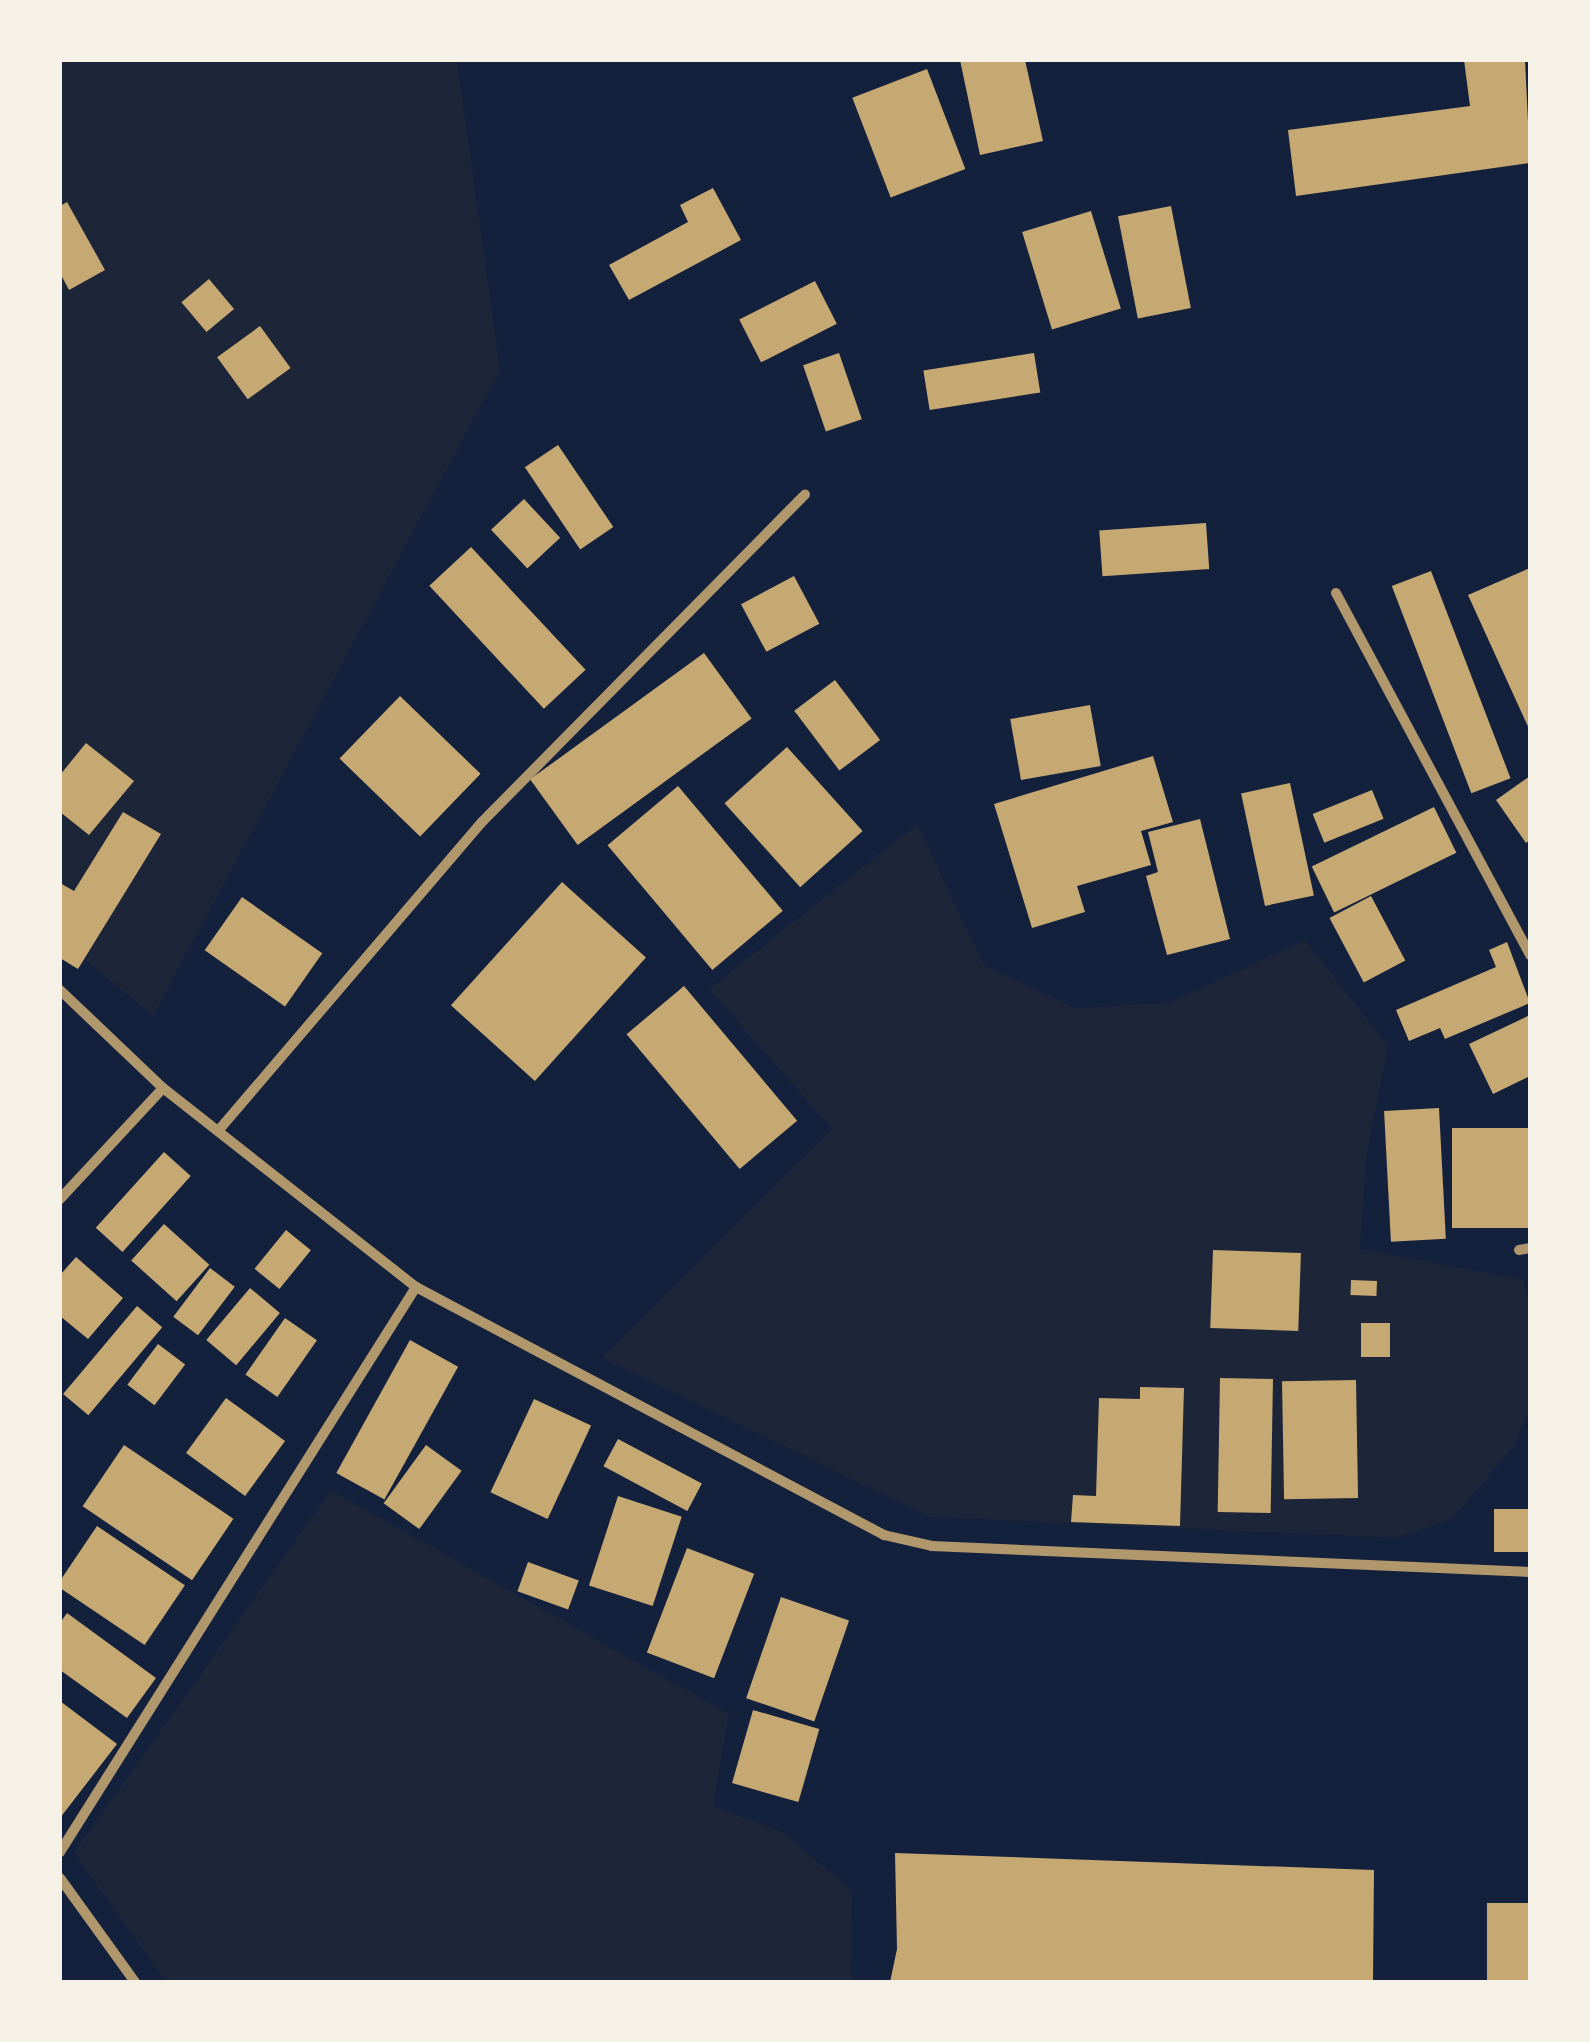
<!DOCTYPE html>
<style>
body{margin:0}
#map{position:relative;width:1590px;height:2042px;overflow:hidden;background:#14213d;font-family:"IBM Plex Sans",sans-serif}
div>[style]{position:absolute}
.green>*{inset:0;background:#1d2539}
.building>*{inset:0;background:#c6a872;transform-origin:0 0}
.minor>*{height:10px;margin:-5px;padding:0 5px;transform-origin:5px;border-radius:5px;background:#b1986c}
span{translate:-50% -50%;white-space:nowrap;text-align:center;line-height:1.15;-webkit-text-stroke:8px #f6f1e7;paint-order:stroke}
.frame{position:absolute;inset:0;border:62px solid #f6f1e7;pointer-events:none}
</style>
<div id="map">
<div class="green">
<i style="clip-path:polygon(60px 60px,457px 60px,500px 370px,153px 1016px,60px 939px)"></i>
<i style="clip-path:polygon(917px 824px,984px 965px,1075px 1008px,1168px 1003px,1305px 940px,1388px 1046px,1367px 1152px,1360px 1249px,1523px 1280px,1530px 1310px,1530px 1407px,1514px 1446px,1452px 1519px,1397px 1538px,930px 1517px,602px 1358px,832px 1129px,709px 989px)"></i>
<i style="clip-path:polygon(331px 1490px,729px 1714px,713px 1806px,783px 1832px,852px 1891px,851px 1982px,166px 1982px,74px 1853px)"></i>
</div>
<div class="building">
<i style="clip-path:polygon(960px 60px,1025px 60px,1043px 141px,980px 155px)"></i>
<i style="clip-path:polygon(1464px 60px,1525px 60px,1530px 163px,1296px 196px,1288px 130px,1470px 106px)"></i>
<i style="left:927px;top:69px;width:107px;height:80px;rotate:69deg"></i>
<i style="clip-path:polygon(713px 188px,741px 240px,629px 300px,609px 265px,688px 222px,680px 205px)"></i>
<i style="clip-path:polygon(67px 202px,105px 270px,69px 290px,60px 273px,60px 206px)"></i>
<i style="left:1171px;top:206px;width:104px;height:54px;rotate:79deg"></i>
<i style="left:1091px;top:211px;width:102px;height:72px;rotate:73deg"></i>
<i style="left:209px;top:279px;width:39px;height:36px;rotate:50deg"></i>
<i style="left:815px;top:281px;width:48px;height:85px;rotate:63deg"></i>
<i style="left:260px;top:326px;width:52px;height:53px;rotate:54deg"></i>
<i style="left:839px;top:353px;width:70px;height:38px;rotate:71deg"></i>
<i style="left:1034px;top:353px;width:40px;height:112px;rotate:81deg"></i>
<i style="left:558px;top:445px;width:99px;height:40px;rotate:56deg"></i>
<i style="left:524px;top:499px;width:53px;height:45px;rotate:47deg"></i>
<i style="left:1206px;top:523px;width:46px;height:107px;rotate:86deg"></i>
<i style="left:471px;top:547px;width:168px;height:57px;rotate:47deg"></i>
<i style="clip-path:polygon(1530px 568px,1530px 731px,1468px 595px)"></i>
<i style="left:1431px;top:571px;width:222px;height:42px;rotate:69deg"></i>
<i style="left:794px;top:576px;width:54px;height:60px;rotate:62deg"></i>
<i style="left:704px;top:653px;width:81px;height:215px;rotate:54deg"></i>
<i style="left:835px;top:680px;width:75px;height:51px;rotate:53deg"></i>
<i style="left:400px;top:696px;width:112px;height:87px;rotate:44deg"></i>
<i style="left:1090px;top:705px;width:62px;height:81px;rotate:80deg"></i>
<i style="clip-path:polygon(86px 743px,134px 781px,89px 835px,60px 812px,60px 775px)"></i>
<i style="left:787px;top:747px;width:113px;height:84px;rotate:48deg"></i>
<i style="clip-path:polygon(1153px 756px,1173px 822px,1141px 831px,1151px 865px,1077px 886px,1085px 912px,1032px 928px,994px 804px)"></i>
<i style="clip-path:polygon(1530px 776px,1530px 840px,1526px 843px,1496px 800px)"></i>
<i style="left:1290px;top:783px;width:115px;height:50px;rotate:78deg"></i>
<i style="left:678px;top:786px;width:163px;height:92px;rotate:50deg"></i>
<i style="left:1372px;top:790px;width:31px;height:64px;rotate:68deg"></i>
<i style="left:1434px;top:807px;width:51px;height:136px;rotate:64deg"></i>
<i style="clip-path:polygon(123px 812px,161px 834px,78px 969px,60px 958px,60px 883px,74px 891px)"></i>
<i style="clip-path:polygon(1200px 819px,1230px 939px,1167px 955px,1146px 876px,1158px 872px,1148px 832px)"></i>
<i style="left:562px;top:882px;width:113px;height:166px;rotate:42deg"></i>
<i style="left:1371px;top:896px;width:73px;height:47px;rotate:62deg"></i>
<i style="left:242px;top:897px;width:98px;height:65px;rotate:35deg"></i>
<i style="clip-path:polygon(1507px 942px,1530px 1003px,1445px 1039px,1440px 1028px,1409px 1041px,1396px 1010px,1496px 967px,1489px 950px)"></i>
<i style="left:684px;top:986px;width:176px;height:75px;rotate:50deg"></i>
<i style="clip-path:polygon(1530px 1015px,1530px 1076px,1493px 1094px,1469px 1044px)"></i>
<i style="left:1439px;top:1108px;width:131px;height:55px;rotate:87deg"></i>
<i style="left:1530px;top:1128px;width:100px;height:78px;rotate:90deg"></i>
<i style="left:164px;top:1152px;width:36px;height:102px;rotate:42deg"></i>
<i style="left:164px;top:1224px;width:61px;height:49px;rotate:42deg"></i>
<i style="left:286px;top:1230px;width:32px;height:50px;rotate:39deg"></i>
<i style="left:1213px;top:1250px;width:88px;height:78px;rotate:2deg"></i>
<i style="clip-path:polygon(76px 1257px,123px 1298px,88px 1339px,60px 1316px,60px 1275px)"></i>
<i style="left:210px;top:1268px;width:31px;height:61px;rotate:37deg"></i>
<i style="left:1351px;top:1280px;width:26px;height:15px;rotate:2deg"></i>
<i style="left:250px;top:1288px;width:39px;height:68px;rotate:40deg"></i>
<i style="left:137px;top:1306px;width:33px;height:115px;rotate:40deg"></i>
<i style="left:285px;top:1318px;width:39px;height:69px;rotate:35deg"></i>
<i style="left:1361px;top:1323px;width:29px;height:34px"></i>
<i style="left:410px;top:1340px;width:55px;height:152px;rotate:29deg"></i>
<i style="left:158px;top:1344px;width:34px;height:51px;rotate:37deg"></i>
<i style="left:1220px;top:1378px;width:53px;height:134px;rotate:1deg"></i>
<i style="left:1356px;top:1380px;width:118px;height:74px;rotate:89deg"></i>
<i style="clip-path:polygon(1140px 1387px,1184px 1388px,1180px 1526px,1071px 1522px,1073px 1495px,1096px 1496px,1099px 1398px,1140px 1399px)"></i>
<i style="left:226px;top:1398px;width:73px;height:68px;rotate:36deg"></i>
<i style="left:534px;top:1399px;width:63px;height:103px;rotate:25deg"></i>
<i style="left:618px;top:1439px;width:95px;height:31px;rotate:28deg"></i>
<i style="left:124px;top:1445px;width:132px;height:74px;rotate:34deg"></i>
<i style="left:426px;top:1445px;width:44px;height:72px;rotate:36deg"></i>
<i style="left:618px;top:1496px;width:67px;height:94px;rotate:18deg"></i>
<i style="left:1530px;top:1509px;width:43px;height:36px;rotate:90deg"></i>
<i style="left:97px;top:1526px;width:106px;height:72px;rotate:34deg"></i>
<i style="left:687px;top:1548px;width:72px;height:112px;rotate:21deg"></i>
<i style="left:528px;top:1562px;width:54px;height:31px;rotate:20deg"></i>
<i style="left:781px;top:1597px;width:72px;height:107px;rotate:19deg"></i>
<i style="clip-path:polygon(67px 1613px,156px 1678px,127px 1718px,60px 1670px,60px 1623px)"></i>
<i style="clip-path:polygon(60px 1701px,117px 1744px,60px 1818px)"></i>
<i style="left:753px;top:1710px;width:69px;height:76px;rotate:16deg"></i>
<i style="clip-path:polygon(895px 1853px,1374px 1870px,1373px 1982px,890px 1982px,897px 1949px)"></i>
<i style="left:1487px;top:1903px;width:43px;height:79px"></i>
</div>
<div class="minor">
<i style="left:1336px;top:593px;width:411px;rotate:61.8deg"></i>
<i style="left:60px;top:990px;width:142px;rotate:43.6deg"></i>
<i style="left:163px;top:1088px;width:322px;rotate:38.2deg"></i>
<i style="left:416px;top:1287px;width:530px;rotate:27.92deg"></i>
<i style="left:884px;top:1535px;width:49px;rotate:12.9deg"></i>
<i style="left:932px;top:1546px;width:599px;rotate:2.49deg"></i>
<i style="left:218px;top:1131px;width:406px;rotate:-49.5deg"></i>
<i style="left:482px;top:822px;width:460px;rotate:-45.4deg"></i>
<i style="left:60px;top:1199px;width:151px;rotate:-47.1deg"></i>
<i style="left:1519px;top:1250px;width:11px;rotate:-10deg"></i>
<i style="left:60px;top:1852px;width:668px;rotate:-57.79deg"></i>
<i style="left:60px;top:1878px;width:128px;rotate:54.2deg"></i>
</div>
<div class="frame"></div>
</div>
